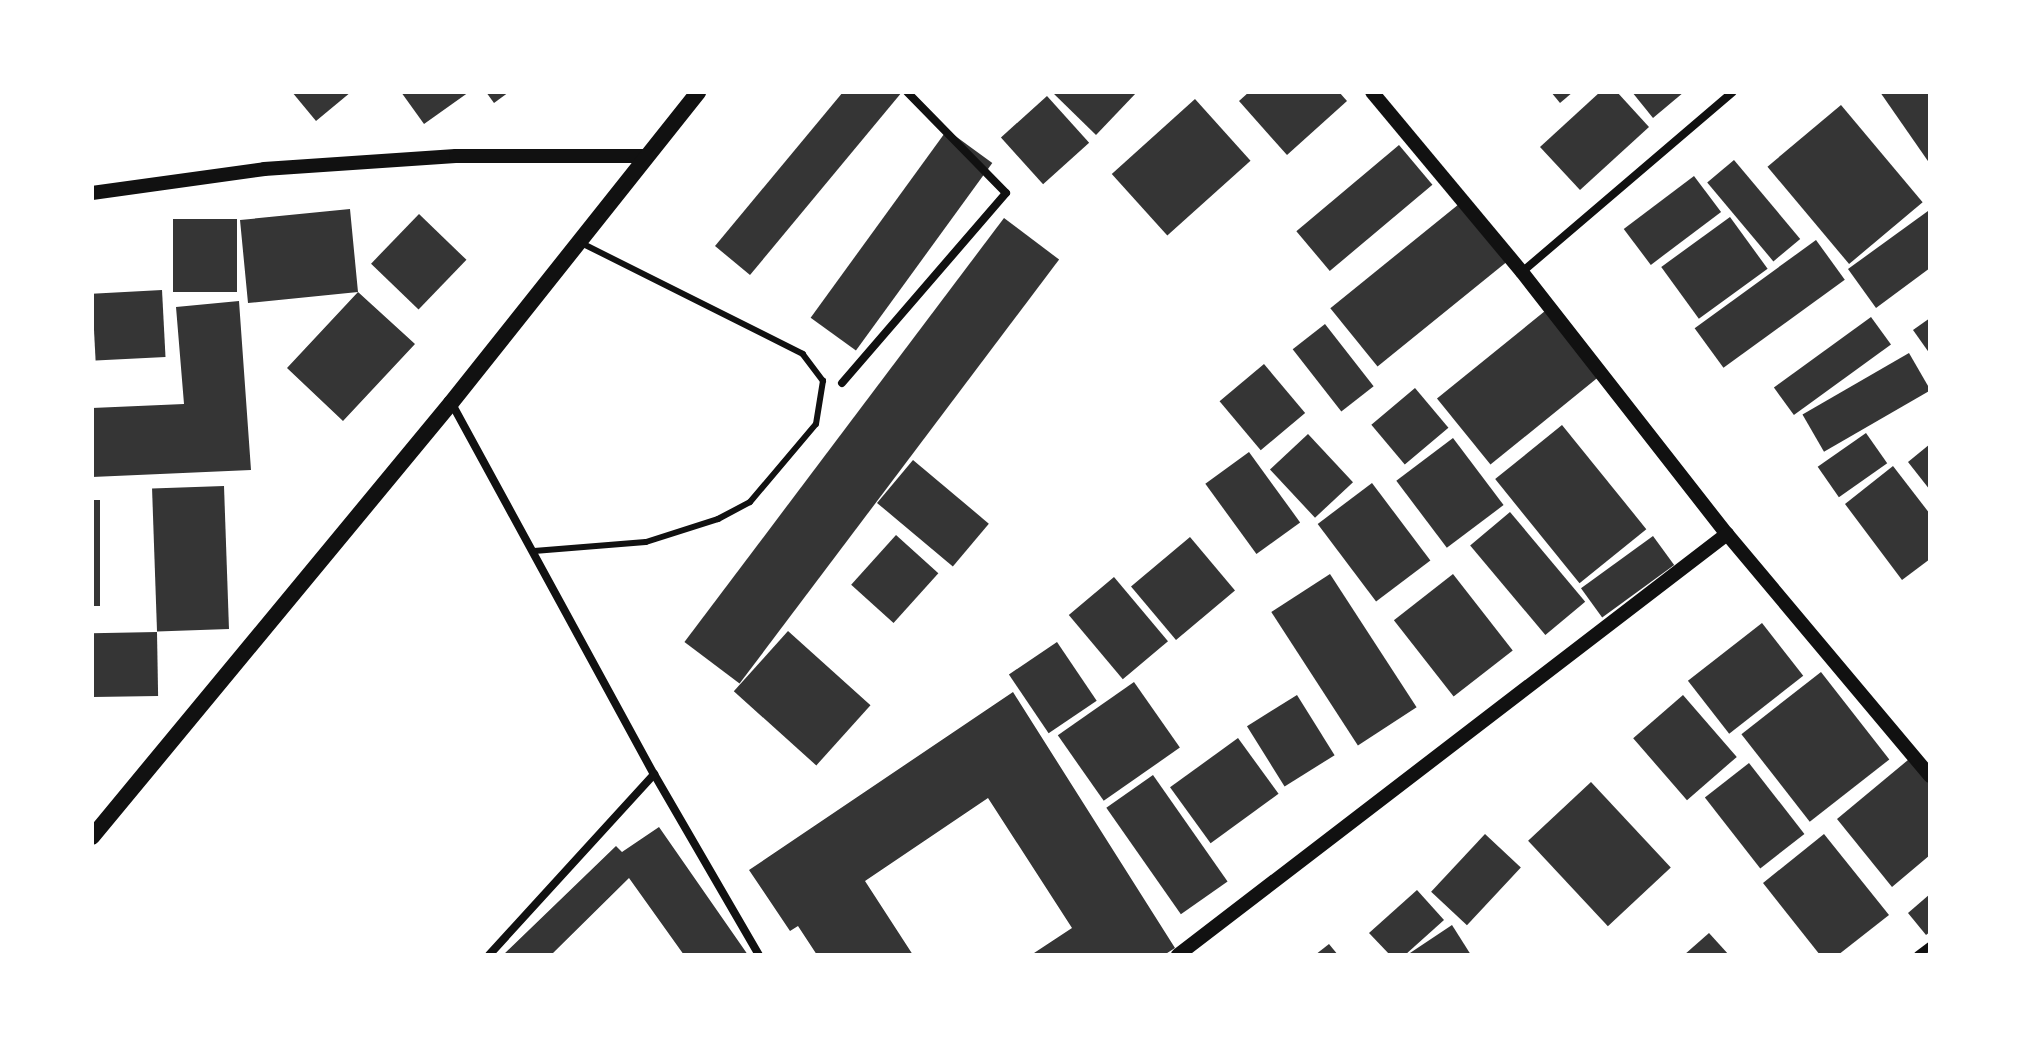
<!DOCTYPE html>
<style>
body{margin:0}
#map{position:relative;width:2022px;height:1047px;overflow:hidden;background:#fff;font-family:"Exo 2",sans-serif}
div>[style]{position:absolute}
.building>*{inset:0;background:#353535;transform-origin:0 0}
.service>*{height:6px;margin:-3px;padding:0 3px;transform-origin:3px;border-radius:3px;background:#111}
.minor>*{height:8px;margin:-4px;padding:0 4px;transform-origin:4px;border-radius:4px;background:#111}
.tertiary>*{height:14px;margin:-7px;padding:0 7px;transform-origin:7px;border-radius:7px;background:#111}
.secondary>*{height:16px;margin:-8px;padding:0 8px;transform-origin:8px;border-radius:8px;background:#111}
span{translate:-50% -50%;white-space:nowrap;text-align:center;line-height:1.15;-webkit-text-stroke:6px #fff;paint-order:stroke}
.frame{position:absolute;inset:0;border:94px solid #fff;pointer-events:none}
</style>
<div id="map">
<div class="building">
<i style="clip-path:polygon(292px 92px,351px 92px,316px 121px)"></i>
<i style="clip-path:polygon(401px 92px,469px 92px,424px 124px)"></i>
<i style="clip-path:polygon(486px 92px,509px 92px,494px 103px)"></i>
<i style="clip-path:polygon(843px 92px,902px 92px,750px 275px,715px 246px)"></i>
<i style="clip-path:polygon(1052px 92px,1137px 92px,1096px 135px)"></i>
<i style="clip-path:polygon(1249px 92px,1339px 92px,1347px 101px,1287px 155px,1239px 101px)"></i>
<i style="clip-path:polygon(1551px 92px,1573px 92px,1560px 103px)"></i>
<i style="clip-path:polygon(1600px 92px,1617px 92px,1649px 127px,1580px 190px,1540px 147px)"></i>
<i style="clip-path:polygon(1632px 92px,1684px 92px,1653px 118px)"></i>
<i style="clip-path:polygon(1880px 92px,1930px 92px,1930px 164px)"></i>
<i style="left:1047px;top:96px;width:63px;height:62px;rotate:48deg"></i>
<i style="left:1195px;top:99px;width:83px;height:112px;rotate:48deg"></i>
<i style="left:1841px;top:105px;width:127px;height:96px;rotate:50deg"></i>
<i style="left:947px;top:130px;width:56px;height:232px;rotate:36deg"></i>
<i style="left:1399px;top:145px;width:52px;height:134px;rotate:50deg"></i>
<i style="left:1734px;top:160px;width:103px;height:35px;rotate:50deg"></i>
<i style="left:1694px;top:176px;width:45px;height:88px;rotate:53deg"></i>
<i style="left:1464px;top:200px;width:75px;height:172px;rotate:51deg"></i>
<i style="clip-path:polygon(350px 209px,358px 292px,415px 344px,343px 421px,287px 368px,358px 292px,248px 303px,240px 220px)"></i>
<i style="clip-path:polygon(1928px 211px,1930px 268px,1876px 308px,1848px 269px)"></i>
<i style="left:419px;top:214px;width:66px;height:69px;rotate:44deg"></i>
<i style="left:1730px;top:217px;width:64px;height:85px;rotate:54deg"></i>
<i style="left:1004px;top:218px;width:69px;height:531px;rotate:37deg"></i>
<i style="left:173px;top:219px;width:64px;height:73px"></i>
<i style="left:1816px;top:240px;width:49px;height:150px;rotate:54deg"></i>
<i style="left:162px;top:290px;width:67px;height:70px;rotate:87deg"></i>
<i style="clip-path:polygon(239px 301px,251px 470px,92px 477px,92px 408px,184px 404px,176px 307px)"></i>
<i style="left:1545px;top:311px;width:85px;height:139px;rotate:51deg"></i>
<i style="left:1871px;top:317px;width:34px;height:120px;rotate:54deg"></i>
<i style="clip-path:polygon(1930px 318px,1930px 354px,1913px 330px)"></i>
<i style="left:1325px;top:324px;width:79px;height:41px;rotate:52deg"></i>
<i style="left:1909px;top:353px;width:43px;height:123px;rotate:60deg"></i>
<i style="left:1264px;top:364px;width:64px;height:58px;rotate:50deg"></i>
<i style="left:1415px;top:388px;width:52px;height:57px;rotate:50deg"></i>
<i style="left:1562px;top:425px;width:134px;height:86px;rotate:51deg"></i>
<i style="left:1866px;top:433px;width:37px;height:59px;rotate:55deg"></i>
<i style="left:1308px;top:434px;width:66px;height:52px;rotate:47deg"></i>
<i style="left:1453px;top:438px;width:84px;height:71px;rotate:53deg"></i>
<i style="clip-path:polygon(1930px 444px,1930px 490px,1908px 462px)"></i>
<i style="left:1249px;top:452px;width:87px;height:54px;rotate:54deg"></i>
<i style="left:913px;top:460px;width:99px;height:56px;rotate:40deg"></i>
<i style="clip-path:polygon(1893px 466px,1930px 514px,1930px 559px,1902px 580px,1845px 504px)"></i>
<i style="left:1372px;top:483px;width:97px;height:68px;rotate:53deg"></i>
<i style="left:224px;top:486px;width:143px;height:72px;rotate:88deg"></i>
<i style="left:92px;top:500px;width:8px;height:106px"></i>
<i style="left:1510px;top:512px;width:117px;height:52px;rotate:50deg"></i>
<i style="left:896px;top:535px;width:57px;height:67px;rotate:42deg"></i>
<i style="left:1653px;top:536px;width:36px;height:89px;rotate:54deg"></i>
<i style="left:1190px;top:537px;width:70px;height:77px;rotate:50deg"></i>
<i style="left:1330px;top:574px;width:159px;height:70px;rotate:57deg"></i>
<i style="left:1453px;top:574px;width:97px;height:75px;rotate:52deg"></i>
<i style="left:1114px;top:577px;width:84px;height:59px;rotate:50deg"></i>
<i style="left:1762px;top:623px;width:67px;height:94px;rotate:52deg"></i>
<i style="left:788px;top:631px;width:111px;height:81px;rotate:42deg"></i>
<i style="left:157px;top:632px;width:64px;height:65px;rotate:89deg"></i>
<i style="left:1057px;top:642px;width:71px;height:58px;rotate:56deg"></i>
<i style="left:1821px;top:672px;width:111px;height:101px;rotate:52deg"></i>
<i style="left:1134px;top:682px;width:80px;height:93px;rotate:55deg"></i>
<i style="clip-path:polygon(1013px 692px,1175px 948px,1164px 955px,1031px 955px,1072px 928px,988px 798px,865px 881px,913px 955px,817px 955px,798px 926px,790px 931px,749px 870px)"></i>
<i style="left:1297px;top:695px;width:71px;height:59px;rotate:58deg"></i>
<i style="left:1683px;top:695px;width:82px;height:66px;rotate:49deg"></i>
<i style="left:1238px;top:738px;width:69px;height:84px;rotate:54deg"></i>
<i style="clip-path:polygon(1914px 755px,1930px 774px,1930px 855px,1892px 887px,1837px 819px)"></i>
<i style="left:1749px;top:763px;width:90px;height:56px;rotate:52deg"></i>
<i style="left:1153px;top:775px;width:130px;height:57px;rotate:55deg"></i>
<i style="left:1591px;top:782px;width:117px;height:86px;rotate:47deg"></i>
<i style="clip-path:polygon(659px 827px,748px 955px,684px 955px,629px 878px,551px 955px,503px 955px,616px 846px,622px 852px)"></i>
<i style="left:1485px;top:834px;width:49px;height:79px;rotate:43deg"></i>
<i style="clip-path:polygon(1824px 834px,1889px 915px,1838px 955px,1820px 955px,1763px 883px)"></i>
<i style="clip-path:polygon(1417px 890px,1444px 920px,1405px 955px,1390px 955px,1369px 933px)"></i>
<i style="clip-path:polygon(1930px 894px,1930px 932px,1926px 935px,1908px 913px)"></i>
<i style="clip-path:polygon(1452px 925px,1471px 955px,1407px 955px)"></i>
<i style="clip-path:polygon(1709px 933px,1729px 955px,1684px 955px)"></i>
<i style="clip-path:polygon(1329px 944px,1338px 955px,1315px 955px)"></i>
</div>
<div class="service">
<i style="left:534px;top:551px;width:112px;rotate:-4.6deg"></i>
<i style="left:646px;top:542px;width:76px;rotate:-17.7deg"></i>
<i style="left:718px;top:519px;width:36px;rotate:-28deg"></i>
<i style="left:750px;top:502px;width:102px;rotate:-49.8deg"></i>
<i style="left:816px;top:424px;width:44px;rotate:-80.8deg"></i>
<i style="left:823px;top:381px;width:34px;rotate:-127deg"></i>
<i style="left:803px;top:354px;width:248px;rotate:-153.4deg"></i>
</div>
<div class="minor">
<i style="left:1522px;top:272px;width:277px;rotate:-40.5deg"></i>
<i style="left:842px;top:383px;width:251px;rotate:-49.2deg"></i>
<i style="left:1006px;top:193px;width:141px;rotate:-134.4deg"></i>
<i style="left:452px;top:404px;width:422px;rotate:61.4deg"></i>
<i style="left:654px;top:774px;width:209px;rotate:59.9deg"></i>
<i style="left:489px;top:955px;width:245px;rotate:-47.6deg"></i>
<i style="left:1918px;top:955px;width:15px;rotate:-37deg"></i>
</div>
<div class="tertiary">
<i style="left:1372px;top:92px;width:234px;rotate:50.2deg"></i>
<i style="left:1522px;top:272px;width:333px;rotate:52deg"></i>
<i style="left:1727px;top:534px;width:316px;rotate:50deg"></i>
<i style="left:92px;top:193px;width:174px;rotate:-7.9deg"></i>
<i style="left:264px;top:169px;width:192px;rotate:-3.9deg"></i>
<i style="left:456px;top:156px;width:190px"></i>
<i style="left:1178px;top:955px;width:692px;rotate:-37.48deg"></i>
</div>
<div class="secondary">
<i style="left:92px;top:837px;width:563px;rotate:-50.4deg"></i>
<i style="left:451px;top:403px;width:397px;rotate:-51.5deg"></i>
</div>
<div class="frame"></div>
</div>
